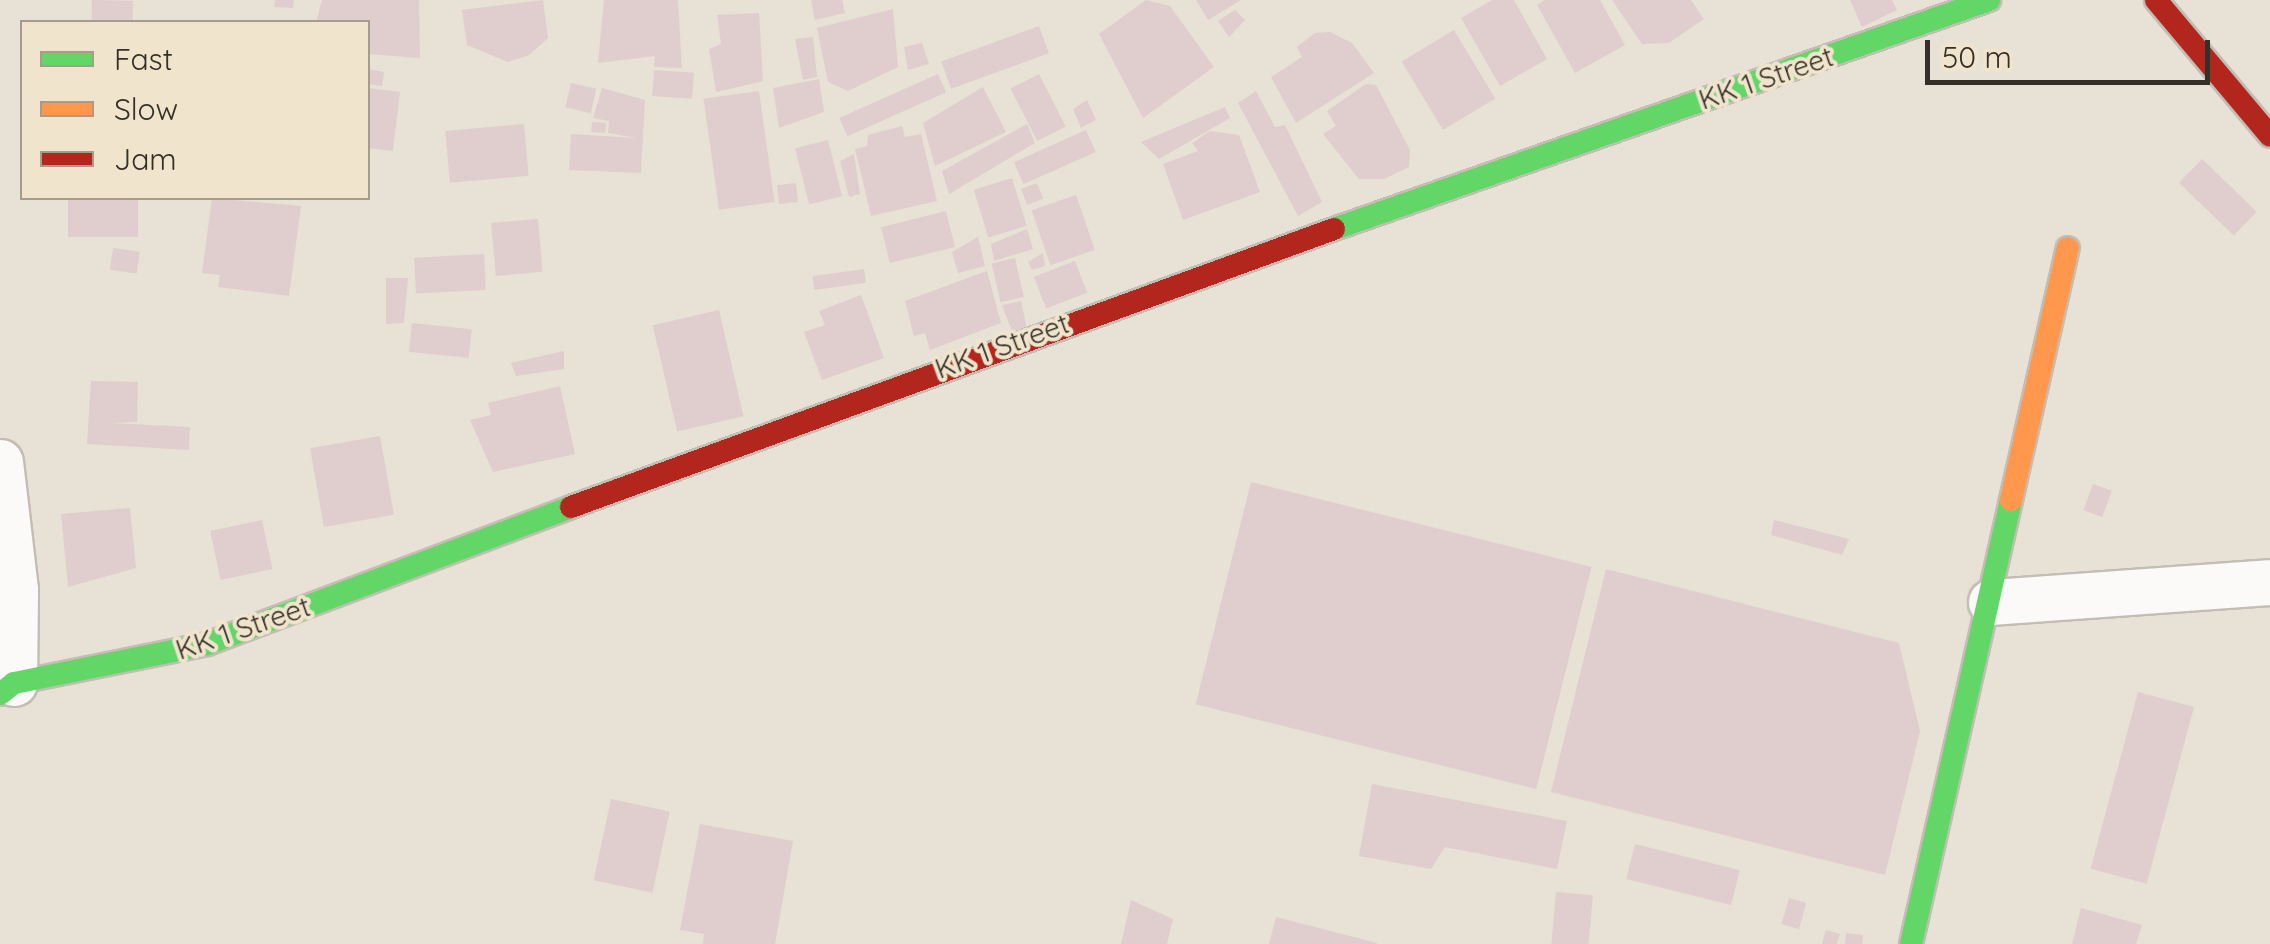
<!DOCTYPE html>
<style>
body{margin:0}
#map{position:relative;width:2270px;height:944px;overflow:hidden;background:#e8e1d5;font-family:Quicksand,sans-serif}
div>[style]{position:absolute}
.building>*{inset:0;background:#dfcecd;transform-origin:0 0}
.roads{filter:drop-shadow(2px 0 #c3bdb4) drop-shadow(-2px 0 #c3bdb4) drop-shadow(0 2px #c3bdb4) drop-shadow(0 -2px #c3bdb4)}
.street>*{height:45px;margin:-22.5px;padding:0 22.5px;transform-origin:22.5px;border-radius:22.5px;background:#fcfaf9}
.fast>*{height:22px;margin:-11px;padding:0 11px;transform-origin:11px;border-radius:11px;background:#63d668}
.slow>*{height:22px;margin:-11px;padding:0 11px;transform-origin:11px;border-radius:11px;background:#ff974d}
.jam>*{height:22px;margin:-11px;padding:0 11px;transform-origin:11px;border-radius:11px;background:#b3261e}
span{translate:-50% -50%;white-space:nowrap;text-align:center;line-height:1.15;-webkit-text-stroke:8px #f0e4cd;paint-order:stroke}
.street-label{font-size:28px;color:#343027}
.legend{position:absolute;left:20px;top:20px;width:350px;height:180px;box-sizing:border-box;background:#f0e4cd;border:2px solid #a59c8b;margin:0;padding:12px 18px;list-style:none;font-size:30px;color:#343027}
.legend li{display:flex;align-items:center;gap:20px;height:50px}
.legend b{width:50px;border:2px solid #a59c8b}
.scale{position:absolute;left:1925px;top:40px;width:285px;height:45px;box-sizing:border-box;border:5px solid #343027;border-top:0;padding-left:12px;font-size:30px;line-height:35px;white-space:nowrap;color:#343027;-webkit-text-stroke:8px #f0e4cd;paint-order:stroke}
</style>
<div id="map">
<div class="building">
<i style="left:92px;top:0;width:41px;height:22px;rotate:1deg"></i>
<i style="clip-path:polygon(275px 0,294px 0,293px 8px,274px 7px)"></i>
<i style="clip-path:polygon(322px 0,419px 0,420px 58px,368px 54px,368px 22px,316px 22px)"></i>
<i style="clip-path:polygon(543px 0,548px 38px,529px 55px,508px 62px,467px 45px,462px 10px)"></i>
<i style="clip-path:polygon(604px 0,678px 0,682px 68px,654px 67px,655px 56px,598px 63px)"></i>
<i style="clip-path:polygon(811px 0,842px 0,845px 13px,815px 20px)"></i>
<i style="clip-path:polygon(1146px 0,1170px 6px,1214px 67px,1143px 118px,1099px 34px)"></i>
<i style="clip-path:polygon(1196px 0,1241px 0,1208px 20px)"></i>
<i style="clip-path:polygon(1492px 0,1514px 0,1547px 59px,1500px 86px,1461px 18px)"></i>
<i style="clip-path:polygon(1545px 0,1600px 0,1625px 45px,1575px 73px,1537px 5px)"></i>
<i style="clip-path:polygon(1612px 0,1691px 0,1704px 19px,1669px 43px,1642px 44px)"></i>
<i style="clip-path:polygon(1850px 0,1892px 0,1897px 10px,1862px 27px)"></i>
<i style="clip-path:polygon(893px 9px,898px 67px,848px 91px,828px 82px,817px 28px)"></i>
<i style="clip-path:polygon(1235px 10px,1245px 20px,1229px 37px,1218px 21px)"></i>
<i style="clip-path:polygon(759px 13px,763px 81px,716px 92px,709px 49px,721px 44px,717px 15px)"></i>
<i style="left:1039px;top:26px;width:29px;height:104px;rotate:70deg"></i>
<i style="left:1454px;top:30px;width:80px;height:61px;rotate:59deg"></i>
<i style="clip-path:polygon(1330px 32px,1352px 43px,1374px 73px,1296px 123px,1271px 77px,1302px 57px,1297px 47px,1315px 33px)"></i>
<i style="clip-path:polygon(813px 37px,817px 77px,803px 80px,795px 39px)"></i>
<i style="clip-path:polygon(922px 43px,929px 64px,908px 70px,904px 47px)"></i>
<i style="clip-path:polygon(368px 69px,384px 72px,382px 86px,368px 84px)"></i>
<i style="left:654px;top:70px;width:40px;height:26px;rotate:4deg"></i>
<i style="left:938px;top:74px;width:20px;height:108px;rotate:66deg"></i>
<i style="left:1039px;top:74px;width:59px;height:32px;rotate:63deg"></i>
<i style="clip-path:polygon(819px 79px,824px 112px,779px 128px,773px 88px)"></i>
<i style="left:571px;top:83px;width:26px;height:25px;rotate:13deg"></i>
<i style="clip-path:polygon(1366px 84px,1376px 85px,1410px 150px,1409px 167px,1384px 179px,1359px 179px,1323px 134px,1336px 126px,1327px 111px)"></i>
<i style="clip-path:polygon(983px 87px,1006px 132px,935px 166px,923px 123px)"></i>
<i style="clip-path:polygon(368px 88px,400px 92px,393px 151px,368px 148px)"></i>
<i style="clip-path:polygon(602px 88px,645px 100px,641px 173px,569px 170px,571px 134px,637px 138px,608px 133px,609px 121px,593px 118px)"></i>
<i style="left:759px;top:91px;width:112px;height:56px;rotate:82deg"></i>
<i style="clip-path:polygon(1256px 91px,1275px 127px,1285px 125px,1322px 202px,1298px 216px,1238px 103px)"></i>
<i style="clip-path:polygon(1087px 100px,1096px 120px,1081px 128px,1073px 109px)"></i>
<i style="clip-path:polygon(1225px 107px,1230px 118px,1159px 159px,1141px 142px)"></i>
<i style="left:592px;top:122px;width:14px;height:10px;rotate:4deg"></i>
<i style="left:524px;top:124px;width:52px;height:79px;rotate:85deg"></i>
<i style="clip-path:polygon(1027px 124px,1035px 143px,949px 194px,942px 171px)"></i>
<i style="clip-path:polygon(902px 126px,905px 137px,921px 134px,937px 201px,871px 216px,855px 149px,867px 146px,868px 135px)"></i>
<i style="left:1086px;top:130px;width:24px;height:79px;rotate:66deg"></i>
<i style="clip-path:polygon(1210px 131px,1239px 135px,1260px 192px,1183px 220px,1163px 164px,1198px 151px,1192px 143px)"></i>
<i style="left:828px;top:140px;width:58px;height:34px;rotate:76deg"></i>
<i style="clip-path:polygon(854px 154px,860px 194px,849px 197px,840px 161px)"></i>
<i style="left:2202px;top:159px;width:76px;height:33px;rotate:44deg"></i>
<i style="left:1012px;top:178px;width:50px;height:40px;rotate:73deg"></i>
<i style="left:796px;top:183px;width:19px;height:19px;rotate:84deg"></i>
<i style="left:1037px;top:183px;width:17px;height:17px;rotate:69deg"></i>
<i style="left:1076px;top:195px;width:58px;height:47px;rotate:71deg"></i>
<i style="left:68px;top:198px;width:70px;height:39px"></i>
<i style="clip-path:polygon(212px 198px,301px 206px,289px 296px,218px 287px,220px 275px,202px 273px)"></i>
<i style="left:946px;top:211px;width:37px;height:67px;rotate:76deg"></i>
<i style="left:538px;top:219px;width:53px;height:47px;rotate:85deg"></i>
<i style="clip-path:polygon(1027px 229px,1033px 249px,994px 261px,991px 244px)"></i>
<i style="clip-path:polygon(978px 237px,985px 266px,958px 273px,952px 252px)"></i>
<i style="left:113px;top:248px;width:27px;height:22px;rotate:8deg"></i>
<i style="clip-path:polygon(1043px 253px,1045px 266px,1032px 270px,1028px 262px)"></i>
<i style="left:484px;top:254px;width:36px;height:70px;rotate:87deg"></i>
<i style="left:1015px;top:258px;width:40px;height:24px;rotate:77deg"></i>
<i style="left:1075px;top:261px;width:34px;height:44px;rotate:69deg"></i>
<i style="left:864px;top:269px;width:14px;height:52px;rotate:82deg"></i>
<i style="clip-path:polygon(987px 271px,1001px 323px,930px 350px,925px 333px,914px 336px,905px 301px)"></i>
<i style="clip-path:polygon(386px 278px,408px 278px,404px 323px,386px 324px)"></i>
<i style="clip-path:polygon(861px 295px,884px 358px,822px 380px,804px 332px,825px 325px,819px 311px)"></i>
<i style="clip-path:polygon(1021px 301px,1027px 329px,1013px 334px,1002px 305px)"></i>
<i style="left:719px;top:310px;width:109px;height:68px;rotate:77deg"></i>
<i style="left:412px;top:323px;width:60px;height:29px;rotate:6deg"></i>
<i style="clip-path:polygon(564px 351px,564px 369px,516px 376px,511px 363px)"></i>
<i style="clip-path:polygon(91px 381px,138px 382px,137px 422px,111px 423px,190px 427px,189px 450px,87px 444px)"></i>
<i style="clip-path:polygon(560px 386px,575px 454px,493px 472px,470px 420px,491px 415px,488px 403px)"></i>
<i style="left:380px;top:436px;width:80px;height:71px;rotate:80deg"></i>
<i style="left:1251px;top:482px;width:351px;height:229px;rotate:14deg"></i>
<i style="left:2093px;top:484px;width:20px;height:28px;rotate:20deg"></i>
<i style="clip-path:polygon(130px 508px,136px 568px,68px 587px,61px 514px)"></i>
<i style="left:262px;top:520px;width:50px;height:53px;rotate:78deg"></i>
<i style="clip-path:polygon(1774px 520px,1849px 539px,1842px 555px,1771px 535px)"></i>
<i style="clip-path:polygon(1606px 569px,1899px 643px,1920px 731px,1885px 875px,1551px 792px)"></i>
<i style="left:2138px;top:692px;width:58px;height:183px;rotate:15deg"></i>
<i style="clip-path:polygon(1372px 784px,1567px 821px,1557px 869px,1445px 847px,1431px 869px,1359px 856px)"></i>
<i style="left:611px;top:799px;width:60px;height:83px;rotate:12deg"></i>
<i style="clip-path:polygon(700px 824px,793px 841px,775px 944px,703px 944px,704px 934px,680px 930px)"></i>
<i style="left:1635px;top:844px;width:108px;height:36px;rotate:14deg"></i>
<i style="left:1556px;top:892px;width:37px;height:52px;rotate:5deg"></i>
<i style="left:1789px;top:898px;width:18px;height:27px;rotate:16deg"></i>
<i style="clip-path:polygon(1131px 900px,1173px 919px,1167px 944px,1121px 944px)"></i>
<i style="clip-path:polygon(2081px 908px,2142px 925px,2136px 944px,2072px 944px)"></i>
<i style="clip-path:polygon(1276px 917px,1377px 943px,1377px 944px,1269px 944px)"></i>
<i style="clip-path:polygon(1826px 930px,1840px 934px,1837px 944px,1822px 944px)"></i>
<i style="clip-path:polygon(1846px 933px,1863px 935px,1862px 944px,1845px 944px)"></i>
</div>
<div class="roads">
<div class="street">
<i style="left:0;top:462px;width:129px;rotate:83.3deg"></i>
<i style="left:15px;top:590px;width:93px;rotate:90.6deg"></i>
<i style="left:1991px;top:602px;width:280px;rotate:-4.1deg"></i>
</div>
<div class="fast">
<i style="left:1334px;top:229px;width:694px;rotate:-19.27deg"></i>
<i style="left:0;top:694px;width:18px;rotate:-38deg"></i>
<i style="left:14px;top:683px;width:197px;rotate:-11.4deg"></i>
<i style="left:207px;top:644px;width:389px;rotate:-20.6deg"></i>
<i style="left:1911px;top:944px;width:455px;rotate:-77.3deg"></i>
</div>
<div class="slow">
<i style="left:2011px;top:500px;width:258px;rotate:-77.3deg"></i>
</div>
<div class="jam">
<i style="left:2156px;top:0;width:177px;rotate:50deg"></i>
<i style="left:571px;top:507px;width:812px;rotate:-20.02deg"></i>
</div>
</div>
<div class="street-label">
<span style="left:1766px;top:78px;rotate:-19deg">KK 1 Street</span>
<span style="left:1002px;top:346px;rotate:-20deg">KK 1 Street</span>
<span style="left:243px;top:628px;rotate:-19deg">KK 1 Street</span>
</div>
<ul class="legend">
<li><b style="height:12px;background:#63d668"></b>Fast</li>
<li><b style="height:12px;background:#ff974d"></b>Slow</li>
<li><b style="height:12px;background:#b3261e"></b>Jam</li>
</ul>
<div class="scale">50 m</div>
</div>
